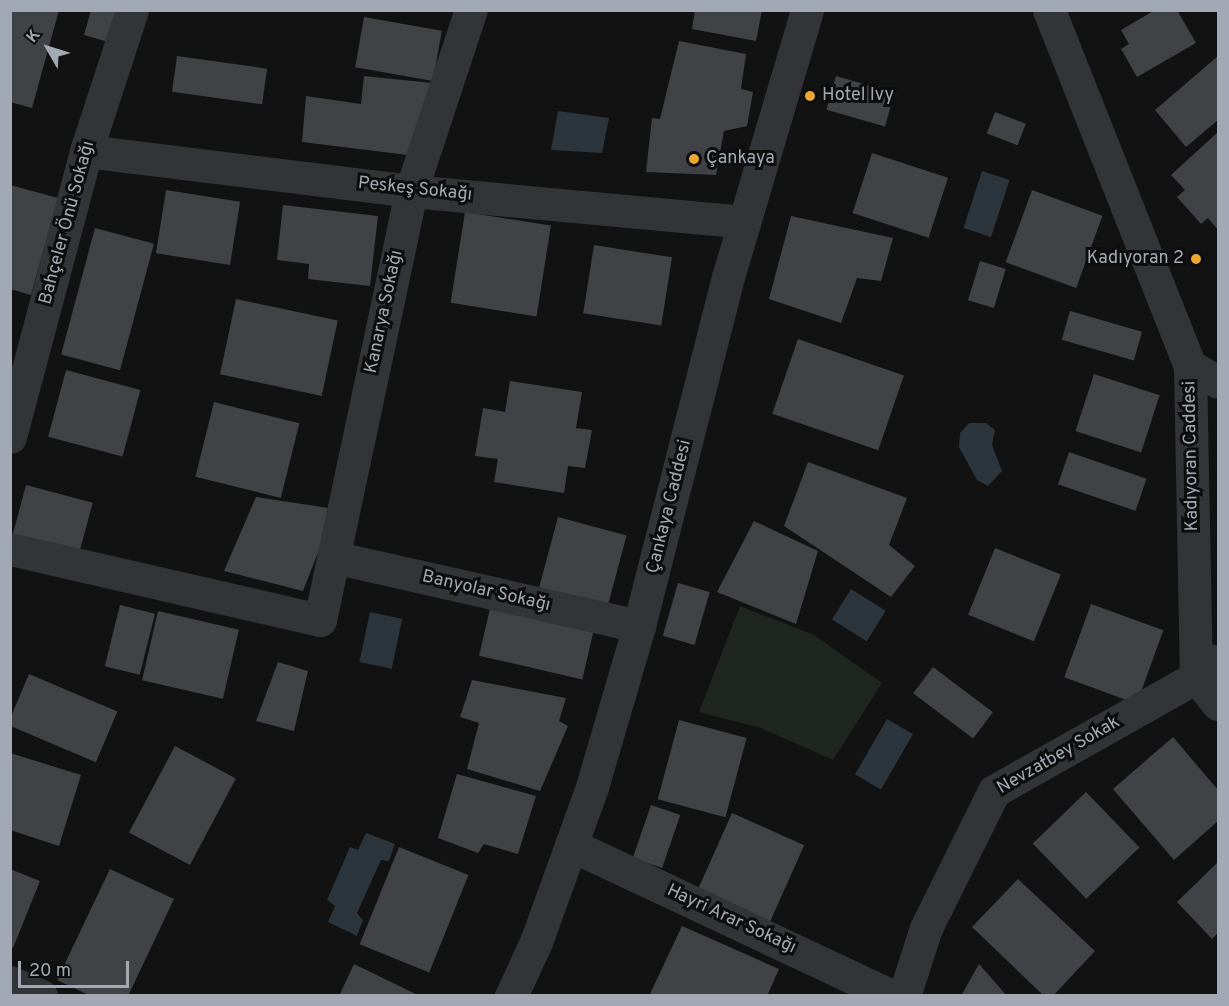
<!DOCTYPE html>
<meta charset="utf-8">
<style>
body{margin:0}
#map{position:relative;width:1229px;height:1006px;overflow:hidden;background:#121213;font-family:Overpass,sans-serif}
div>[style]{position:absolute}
.green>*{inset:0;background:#1e261f}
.water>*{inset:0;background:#2b353b;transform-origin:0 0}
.building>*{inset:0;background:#414246;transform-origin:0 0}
.minor>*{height:33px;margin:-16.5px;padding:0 16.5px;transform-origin:16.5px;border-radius:16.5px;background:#333438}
.tertiary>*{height:33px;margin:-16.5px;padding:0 16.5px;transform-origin:16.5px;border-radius:16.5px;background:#333438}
.dots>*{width:16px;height:16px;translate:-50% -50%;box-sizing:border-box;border:3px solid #0d0d0e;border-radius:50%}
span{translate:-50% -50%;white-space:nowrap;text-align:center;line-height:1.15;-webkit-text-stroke:6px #0d0d0e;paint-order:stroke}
.poi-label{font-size:18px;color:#a3a9b4}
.left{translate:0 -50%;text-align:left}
.right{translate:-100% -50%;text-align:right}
.street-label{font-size:18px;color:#a3a9b4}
.frame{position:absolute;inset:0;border:12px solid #a3a9b4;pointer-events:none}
.north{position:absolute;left:18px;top:18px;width:60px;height:60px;-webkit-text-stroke:4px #0d0d0e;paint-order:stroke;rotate:309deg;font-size:16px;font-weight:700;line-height:24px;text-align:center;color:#a3a9b4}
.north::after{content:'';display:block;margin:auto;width:21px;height:27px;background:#a3a9b4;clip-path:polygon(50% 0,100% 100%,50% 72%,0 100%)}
.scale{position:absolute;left:18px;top:961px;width:111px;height:27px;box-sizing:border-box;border:3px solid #a3a9b4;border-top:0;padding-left:8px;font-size:18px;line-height:21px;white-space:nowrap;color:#a3a9b4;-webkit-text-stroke:4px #0d0d0e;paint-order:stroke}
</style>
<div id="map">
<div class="green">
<i style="clip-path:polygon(740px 606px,814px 635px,882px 683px,833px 760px,761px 728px,699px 712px)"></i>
</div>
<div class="water">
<i style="clip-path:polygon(558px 111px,609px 118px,602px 153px,551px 150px)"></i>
<i style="left:982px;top:171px;width:29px;height:60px;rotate:18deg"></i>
<i style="clip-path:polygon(969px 423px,986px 423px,995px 430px,992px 445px,1002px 471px,988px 486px,977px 480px,959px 447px,960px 433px)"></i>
<i style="left:851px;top:589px;width:41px;height:36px;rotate:32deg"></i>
<i style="left:370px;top:612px;width:33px;height:51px;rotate:12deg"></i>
<i style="left:887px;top:719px;width:30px;height:64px;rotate:30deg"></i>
<i style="clip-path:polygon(366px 833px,395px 844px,389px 861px,381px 860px,357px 913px,363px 920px,357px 936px,328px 922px,335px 906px,327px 900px,350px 847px,358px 850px)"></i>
</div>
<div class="building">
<i style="clip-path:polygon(10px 10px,59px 10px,32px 108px,10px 102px)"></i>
<i style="clip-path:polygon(91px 10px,124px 10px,115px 44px,84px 35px)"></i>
<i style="clip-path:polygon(695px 10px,762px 10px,756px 41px,692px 29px)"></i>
<i style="clip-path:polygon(1155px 10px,1177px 10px,1196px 43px,1137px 77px,1121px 49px,1129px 44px,1121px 30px)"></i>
<i style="left:364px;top:17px;width:79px;height:51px;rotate:10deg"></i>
<i style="clip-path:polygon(679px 41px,746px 54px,741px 89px,753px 92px,747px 126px,724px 131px,716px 175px,646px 172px,652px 118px,660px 119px)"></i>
<i style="left:177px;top:56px;width:91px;height:36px;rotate:8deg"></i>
<i style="clip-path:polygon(1218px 56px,1218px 120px,1186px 147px,1155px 110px)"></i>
<i style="clip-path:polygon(364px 76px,432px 83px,416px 156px,302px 142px,306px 96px,361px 104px)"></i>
<i style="left:836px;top:76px;width:61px;height:35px;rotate:16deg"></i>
<i style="left:995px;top:112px;width:33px;height:23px;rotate:21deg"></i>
<i style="clip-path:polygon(1218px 132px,1218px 230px,1208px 218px,1201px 224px,1177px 197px,1185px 190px,1171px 175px)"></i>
<i style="left:872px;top:153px;width:80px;height:63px;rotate:18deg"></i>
<i style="clip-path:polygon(10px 185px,58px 198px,31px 295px,10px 289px)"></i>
<i style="left:166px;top:190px;width:75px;height:64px;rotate:9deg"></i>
<i style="left:1032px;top:190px;width:75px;height:77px;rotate:20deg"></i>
<i style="clip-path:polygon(283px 205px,378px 216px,370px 286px,308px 279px,309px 264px,277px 260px)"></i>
<i style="left:465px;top:212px;width:87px;height:92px;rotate:9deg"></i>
<i style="clip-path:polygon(791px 216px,893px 238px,881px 281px,857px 278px,841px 323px,769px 299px)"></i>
<i style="left:95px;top:228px;width:61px;height:131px;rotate:15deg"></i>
<i style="left:594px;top:245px;width:79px;height:69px;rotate:9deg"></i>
<i style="left:980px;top:261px;width:27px;height:41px;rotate:17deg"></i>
<i style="left:236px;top:299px;width:104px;height:77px;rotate:12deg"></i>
<i style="left:1070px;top:311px;width:75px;height:30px;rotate:16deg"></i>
<i style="left:798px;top:339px;width:112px;height:79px;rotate:19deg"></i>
<i style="left:66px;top:370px;width:77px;height:69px;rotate:15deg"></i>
<i style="left:1094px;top:374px;width:69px;height:60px;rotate:18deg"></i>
<i style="clip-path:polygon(510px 381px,582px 392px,576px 428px,592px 430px,585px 468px,568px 466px,564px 493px,494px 482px,498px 459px,475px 456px,483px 408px,505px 412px)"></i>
<i style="left:214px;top:402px;width:88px;height:77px;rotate:14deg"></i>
<i style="left:1069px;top:452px;width:82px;height:34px;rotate:19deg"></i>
<i style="clip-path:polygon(808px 462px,907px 498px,889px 545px,915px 566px,891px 597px,784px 526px)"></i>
<i style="left:26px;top:485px;width:69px;height:54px;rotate:15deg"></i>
<i style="clip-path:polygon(256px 497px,335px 509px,303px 591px,224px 571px)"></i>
<i style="left:558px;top:517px;width:71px;height:73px;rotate:15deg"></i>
<i style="clip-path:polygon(754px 521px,818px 551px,796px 624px,717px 592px)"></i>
<i style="left:995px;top:548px;width:71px;height:72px;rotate:22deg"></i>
<i style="left:678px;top:583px;width:33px;height:55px;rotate:16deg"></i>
<i style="left:491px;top:604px;width:106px;height:53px;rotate:13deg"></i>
<i style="left:1091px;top:604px;width:77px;height:78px;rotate:20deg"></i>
<i style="left:120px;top:605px;width:36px;height:63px;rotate:14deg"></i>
<i style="left:158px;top:611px;width:83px;height:71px;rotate:13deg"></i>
<i style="clip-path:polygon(278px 662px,308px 671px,294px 731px,256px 721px)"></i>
<i style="left:933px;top:667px;width:75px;height:33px;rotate:37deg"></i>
<i style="left:29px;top:674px;width:96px;height:55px;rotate:23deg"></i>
<i style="clip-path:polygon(472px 680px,566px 698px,559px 721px,568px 726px,540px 791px,467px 769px,479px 723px,460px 717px)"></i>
<i style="left:679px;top:720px;width:70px;height:82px;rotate:15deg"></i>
<i style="clip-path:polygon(1173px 737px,1218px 790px,1218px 821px,1174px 860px,1113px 789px)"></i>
<i style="left:175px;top:746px;width:69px;height:98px;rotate:28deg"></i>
<i style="clip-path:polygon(10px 753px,81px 775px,59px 846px,10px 830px)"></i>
<i style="clip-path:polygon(457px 774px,536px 796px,518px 854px,484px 844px,478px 853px,438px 838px)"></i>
<i style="left:1086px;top:792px;width:77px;height:74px;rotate:46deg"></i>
<i style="left:651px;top:805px;width:31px;height:56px;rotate:19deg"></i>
<i style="left:732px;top:813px;width:79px;height:94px;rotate:24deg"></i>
<i style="left:399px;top:847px;width:75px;height:105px;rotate:22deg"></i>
<i style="clip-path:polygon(1218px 862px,1218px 933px,1212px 939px,1177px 902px)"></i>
<i style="clip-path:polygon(10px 869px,40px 881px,13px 948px,10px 947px)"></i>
<i style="clip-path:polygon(110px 869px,174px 899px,128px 996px,91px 996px,57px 980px)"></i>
<i style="clip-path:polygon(1018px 879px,1095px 951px,1053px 996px,1044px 996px,972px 927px)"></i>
<i style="clip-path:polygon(682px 926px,779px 969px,767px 996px,649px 996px)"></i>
<i style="clip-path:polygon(354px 964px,420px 996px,339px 996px)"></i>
<i style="clip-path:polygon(979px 964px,1007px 996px,961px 996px)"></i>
</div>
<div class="minor">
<i style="left:1049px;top:10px;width:383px;rotate:68.4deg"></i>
<i style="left:1190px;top:366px;width:311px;rotate:88.9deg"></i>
<i style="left:86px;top:151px;width:327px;rotate:7deg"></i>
<i style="left:411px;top:191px;width:335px;rotate:5.3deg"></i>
<i style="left:1190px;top:366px;width:32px;rotate:30deg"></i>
<i style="left:10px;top:437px;width:296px;rotate:-75.1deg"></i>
<i style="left:86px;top:151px;width:148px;rotate:-71.9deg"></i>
<i style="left:10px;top:549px;width:318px;rotate:12.9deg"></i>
<i style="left:320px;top:620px;width:439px;rotate:-78deg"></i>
<i style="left:411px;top:191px;width:191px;rotate:-71.7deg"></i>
<i style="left:333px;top:557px;width:314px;rotate:12.7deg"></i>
<i style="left:1196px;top:677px;width:35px;rotate:51deg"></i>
<i style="left:571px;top:845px;width:355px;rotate:25.2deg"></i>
<i style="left:10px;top:982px;width:34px;rotate:24deg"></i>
<i style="left:904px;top:996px;width:71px;rotate:-72.1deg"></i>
<i style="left:926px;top:928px;width:153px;rotate:-63.6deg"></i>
<i style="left:994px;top:791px;width:232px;rotate:-29.4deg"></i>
<i style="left:1196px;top:677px;width:23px;rotate:-45deg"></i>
</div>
<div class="tertiary">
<i style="left:511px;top:996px;width:60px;rotate:-65.2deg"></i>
<i style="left:536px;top:942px;width:165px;rotate:-70.1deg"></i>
<i style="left:592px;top:787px;width:168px;rotate:-73.7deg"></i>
<i style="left:639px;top:626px;width:360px;rotate:-75.7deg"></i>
<i style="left:728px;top:277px;width:278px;rotate:-73.5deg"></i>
</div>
<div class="dots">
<i style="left:810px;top:96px;background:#eda730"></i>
<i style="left:694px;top:159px;background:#eda730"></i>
<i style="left:1196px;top:259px;background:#eda730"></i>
</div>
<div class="poi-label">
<span class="left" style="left:822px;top:96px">Hotel Ivy</span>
<span class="left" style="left:706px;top:159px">Çankaya</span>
<span class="right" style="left:1184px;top:259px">Kadıyoran 2</span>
</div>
<div class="street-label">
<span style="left:415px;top:190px;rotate:6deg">Peskeş Sokağı</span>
<span style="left:68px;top:223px;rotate:-75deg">Bahçeler Önü Sokağı</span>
<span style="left:385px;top:312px;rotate:-78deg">Kanarya Sokağı</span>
<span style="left:1192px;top:456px;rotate:-91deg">Kadıyoran Caddesi</span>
<span style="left:670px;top:507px;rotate:-76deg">Çankaya Caddesi</span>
<span style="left:486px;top:592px;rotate:13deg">Banyolar Sokağı</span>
<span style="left:1059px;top:756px;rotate:-30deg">Nevzatbey Sokak</span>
<span style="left:731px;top:920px;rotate:25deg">Hayri Arar Sokağı</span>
</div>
<div class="frame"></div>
<div class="north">K</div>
<div class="scale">20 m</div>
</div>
